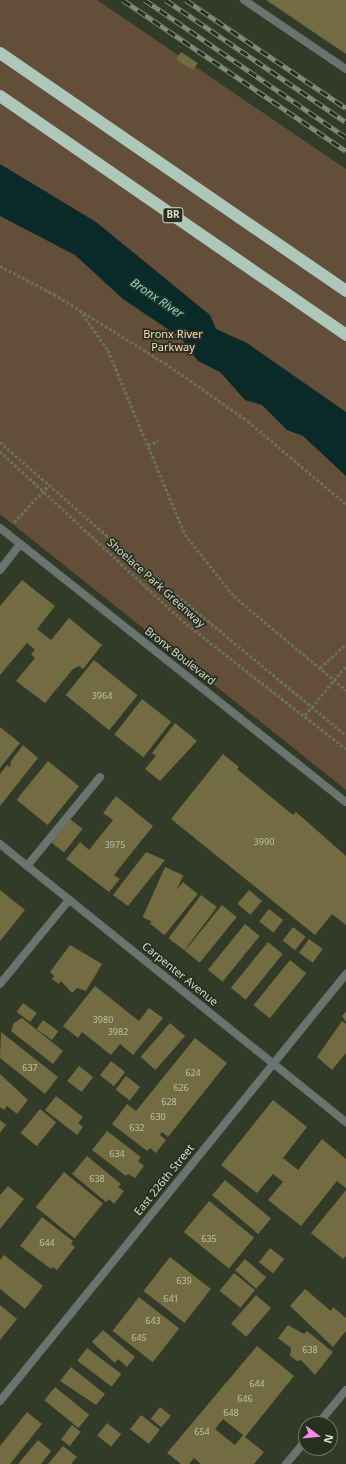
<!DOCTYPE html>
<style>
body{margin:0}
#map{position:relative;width:346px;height:1464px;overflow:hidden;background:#313b28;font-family:"Noto Sans",sans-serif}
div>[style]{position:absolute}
.green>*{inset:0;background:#634e39}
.water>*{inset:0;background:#0a2a2a}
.building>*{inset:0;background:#736b41;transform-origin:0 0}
.path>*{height:2.5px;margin-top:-1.25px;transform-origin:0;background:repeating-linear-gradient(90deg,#67705f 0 3px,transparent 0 5px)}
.lane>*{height:8px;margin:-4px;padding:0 4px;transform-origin:4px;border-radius:4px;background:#69746e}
.street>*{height:8px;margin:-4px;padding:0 4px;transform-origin:4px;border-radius:4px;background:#69746e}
.highway>*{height:12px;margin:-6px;padding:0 6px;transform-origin:6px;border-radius:6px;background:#adc7b9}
.rail>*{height:4.5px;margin-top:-2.25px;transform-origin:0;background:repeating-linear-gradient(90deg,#27301e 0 9px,#858c7d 0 18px);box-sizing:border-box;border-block:1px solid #858c7d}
span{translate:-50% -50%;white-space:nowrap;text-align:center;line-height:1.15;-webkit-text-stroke:3.5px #27301e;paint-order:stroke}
.number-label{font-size:9px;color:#bdc0ac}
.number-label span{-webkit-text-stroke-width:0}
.shield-label span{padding:1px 3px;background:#27301e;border:1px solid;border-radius:3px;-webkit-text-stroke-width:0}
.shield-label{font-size:10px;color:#d6dcd0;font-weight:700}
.park-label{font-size:11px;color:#fbdbbc}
.street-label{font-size:11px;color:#d6dcd0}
.water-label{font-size:12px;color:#79d9d7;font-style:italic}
.north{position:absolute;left:298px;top:1416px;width:40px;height:40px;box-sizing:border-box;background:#27301e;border:1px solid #6d7565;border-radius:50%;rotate:106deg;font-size:11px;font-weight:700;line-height:16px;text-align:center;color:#d6dcd0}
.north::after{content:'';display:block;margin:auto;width:14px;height:18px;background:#f788ec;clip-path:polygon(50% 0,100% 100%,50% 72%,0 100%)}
</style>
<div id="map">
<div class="green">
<i style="clip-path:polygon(0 0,97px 0,346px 169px,346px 790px,0 514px)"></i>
</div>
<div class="water">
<i style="clip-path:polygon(0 164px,96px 222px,210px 315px,216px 329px,247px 343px,346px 412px,346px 476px,303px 436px,287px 430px,262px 405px,245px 400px,220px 372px,198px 361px,181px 338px,123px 299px,75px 255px,0 216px)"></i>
</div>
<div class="building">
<i style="clip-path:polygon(266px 0,346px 0,346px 54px)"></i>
<i style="left:181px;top:52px;width:20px;height:9px;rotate:33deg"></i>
<i style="clip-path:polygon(22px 580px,55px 606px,37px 629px,51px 640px,69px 618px,102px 645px,83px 669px,79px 666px,73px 669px,45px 703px,16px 681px,35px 658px,31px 654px,35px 650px,27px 643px,0 675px,0 606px)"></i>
<i style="left:94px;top:660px;width:56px;height:45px;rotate:39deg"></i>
<i style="left:142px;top:699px;width:37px;height:45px;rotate:38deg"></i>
<i style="clip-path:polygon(175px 723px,197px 741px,160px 781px,145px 769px,156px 756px,152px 753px)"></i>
<i style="clip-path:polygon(0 727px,20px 743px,0 768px)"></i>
<i style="clip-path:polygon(23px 745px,38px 758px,0 806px,0 774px,7px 765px,10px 767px,11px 761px)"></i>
<i style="clip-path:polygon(223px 754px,239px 767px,237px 769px,293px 815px,296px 812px,346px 856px,346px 925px,332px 914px,315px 935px,171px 819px)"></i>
<i style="left:48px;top:761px;width:40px;height:50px;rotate:39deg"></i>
<i style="clip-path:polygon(116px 796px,153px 826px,114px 875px,120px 879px,109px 892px,66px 859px,80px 842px,89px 850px,113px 820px,103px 813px)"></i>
<i style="left:70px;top:819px;width:16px;height:30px;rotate:38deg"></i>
<i style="clip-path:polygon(146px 852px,165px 860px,128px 906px,113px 895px)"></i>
<i style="left:165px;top:867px;width:20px;height:55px;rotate:24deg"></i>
<i style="left:183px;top:882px;width:19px;height:53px;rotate:39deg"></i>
<i style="clip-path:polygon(0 890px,25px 910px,0 941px)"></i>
<i style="left:249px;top:890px;width:17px;height:18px;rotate:40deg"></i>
<i style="left:201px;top:895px;width:20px;height:54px;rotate:37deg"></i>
<i style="left:222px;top:905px;width:19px;height:59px;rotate:39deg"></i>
<i style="left:269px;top:909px;width:18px;height:16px;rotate:38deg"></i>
<i style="left:245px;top:924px;width:19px;height:59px;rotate:39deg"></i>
<i style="left:293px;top:927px;width:16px;height:17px;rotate:38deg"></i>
<i style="left:309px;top:939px;width:17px;height:17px;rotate:36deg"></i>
<i style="left:268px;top:942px;width:19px;height:59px;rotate:39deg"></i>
<i style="clip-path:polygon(70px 945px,102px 964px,86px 991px,77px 988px,72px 993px,61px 981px,59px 984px,52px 979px,54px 976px,50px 972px)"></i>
<i style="left:290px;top:960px;width:21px;height:58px;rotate:39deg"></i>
<i style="clip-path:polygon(95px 986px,139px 1021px,149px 1008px,163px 1018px,133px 1055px,120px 1044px,111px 1055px,82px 1032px,78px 1038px,63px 1026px)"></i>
<i style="left:23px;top:1003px;width:17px;height:11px;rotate:36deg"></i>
<i style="clip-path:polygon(346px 1011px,346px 1022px,342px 1016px)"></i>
<i style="clip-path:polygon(22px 1018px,63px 1051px,53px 1064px,11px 1031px,14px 1023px)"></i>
<i style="left:43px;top:1020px;width:19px;height:11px;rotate:36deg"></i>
<i style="clip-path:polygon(342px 1021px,346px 1024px,346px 1053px,332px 1070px,317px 1057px)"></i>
<i style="left:170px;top:1023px;width:20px;height:45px;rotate:41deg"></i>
<i style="clip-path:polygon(1px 1032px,58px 1077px,45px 1094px,0 1058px)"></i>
<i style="clip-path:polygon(195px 1038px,227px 1063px,168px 1137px,162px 1132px,160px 1135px,166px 1140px,156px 1153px,150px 1148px,147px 1151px,112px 1124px,127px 1104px,136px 1111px)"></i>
<i style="left:111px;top:1061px;width:18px;height:18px;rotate:38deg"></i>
<i style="left:79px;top:1066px;width:18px;height:19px;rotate:38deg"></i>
<i style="clip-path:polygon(0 1074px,28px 1100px,17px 1114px,7px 1106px,4px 1110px,0 1107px)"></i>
<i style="left:126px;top:1076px;width:18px;height:17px;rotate:38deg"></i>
<i style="clip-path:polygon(56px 1096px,83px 1117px,78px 1123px,83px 1127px,77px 1135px,45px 1110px)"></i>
<i style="clip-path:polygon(273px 1100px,307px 1127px,283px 1158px,298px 1170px,322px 1139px,346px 1159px,346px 1188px,337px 1181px,301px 1226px,268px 1200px,283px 1182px,273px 1174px,257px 1193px,221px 1165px)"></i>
<i style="left:40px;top:1109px;width:21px;height:31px;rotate:39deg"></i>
<i style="clip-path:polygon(0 1120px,6px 1125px,0 1133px)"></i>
<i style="clip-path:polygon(107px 1131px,141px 1157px,138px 1161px,144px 1166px,135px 1178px,128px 1174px,126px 1176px,92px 1150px)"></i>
<i style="clip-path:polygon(87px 1156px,121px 1184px,118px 1187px,124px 1191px,114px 1204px,109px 1199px,106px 1202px,72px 1174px)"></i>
<i style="left:64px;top:1172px;width:50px;height:45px;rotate:39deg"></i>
<i style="left:225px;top:1180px;width:60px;height:20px;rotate:40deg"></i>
<i style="clip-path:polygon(8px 1186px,24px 1199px,0 1229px,0 1195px)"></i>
<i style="clip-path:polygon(346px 1190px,346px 1256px,343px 1259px,311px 1233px)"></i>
<i style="left:209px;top:1201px;width:58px;height:40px;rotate:39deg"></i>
<i style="clip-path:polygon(42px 1217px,73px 1241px,71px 1244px,75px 1247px,57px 1270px,53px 1267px,51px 1269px,20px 1246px)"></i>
<i style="left:270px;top:1248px;width:18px;height:18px;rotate:38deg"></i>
<i style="clip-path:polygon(4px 1255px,43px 1286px,25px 1309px,0 1289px,0 1260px)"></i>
<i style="left:170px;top:1257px;width:52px;height:43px;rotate:38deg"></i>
<i style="left:245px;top:1259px;width:28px;height:15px;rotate:41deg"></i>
<i style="left:234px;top:1273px;width:27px;height:23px;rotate:39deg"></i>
<i style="clip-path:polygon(305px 1289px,331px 1311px,333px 1307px,346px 1318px,346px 1331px,333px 1347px,290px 1306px)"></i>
<i style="left:256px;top:1295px;width:20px;height:38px;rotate:41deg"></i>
<i style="left:139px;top:1297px;width:51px;height:43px;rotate:38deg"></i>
<i style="clip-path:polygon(0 1305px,17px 1319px,0 1340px)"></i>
<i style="clip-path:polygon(288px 1325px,304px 1334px,307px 1331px,333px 1352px,315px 1375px,301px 1360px,297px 1361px,290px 1356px,291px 1348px,278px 1338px)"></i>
<i style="clip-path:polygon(103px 1330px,135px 1357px,127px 1367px,118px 1359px,115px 1363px,92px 1342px)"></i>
<i style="clip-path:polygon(evenodd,257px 1346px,294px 1376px,245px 1437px,264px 1452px,254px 1464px,201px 1464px,194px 1458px,189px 1464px,181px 1464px,167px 1453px,257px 1346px,223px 1419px,243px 1435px,235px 1445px,215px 1429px,223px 1419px)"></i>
<i style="left:87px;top:1348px;width:43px;height:16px;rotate:37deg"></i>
<i style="clip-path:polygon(71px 1367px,105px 1394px,96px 1405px,60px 1381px)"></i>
<i style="left:55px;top:1387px;width:44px;height:17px;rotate:39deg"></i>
<i style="left:160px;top:1407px;width:14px;height:15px;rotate:39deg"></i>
<i style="clip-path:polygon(27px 1412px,42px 1424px,10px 1464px,0 1464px,0 1446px)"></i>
<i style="left:141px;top:1415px;width:24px;height:18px;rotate:38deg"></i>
<i style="left:107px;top:1423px;width:18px;height:16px;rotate:38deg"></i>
<i style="left:72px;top:1425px;width:11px;height:18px;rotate:38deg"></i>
<i style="clip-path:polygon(38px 1440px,51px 1451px,41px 1464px,18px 1464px)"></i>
<i style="clip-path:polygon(63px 1446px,77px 1457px,71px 1464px,48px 1464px)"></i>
</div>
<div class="path">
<i style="left:0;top:266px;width:61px;rotate:27.4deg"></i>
<i style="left:54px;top:294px;width:131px;rotate:31.9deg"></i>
<i style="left:165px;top:363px;width:101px;rotate:34.9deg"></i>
<i style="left:248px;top:421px;width:128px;rotate:40.3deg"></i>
<i style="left:80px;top:310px;width:49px;rotate:55deg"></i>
<i style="left:108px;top:350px;width:199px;rotate:67.3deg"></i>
<i style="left:185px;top:534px;width:79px;rotate:51.7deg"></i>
<i style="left:234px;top:596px;width:146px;rotate:40deg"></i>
<i style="left:0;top:442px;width:184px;rotate:41.2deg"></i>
<i style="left:138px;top:563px;width:270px;rotate:39.6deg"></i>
<i style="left:148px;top:445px;width:11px;rotate:-22deg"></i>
<i style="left:0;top:451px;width:250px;rotate:42.9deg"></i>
<i style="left:183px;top:621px;width:207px;rotate:38.1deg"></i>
<i style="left:14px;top:522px;width:51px;rotate:-46.6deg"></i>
<i style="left:320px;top:668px;width:35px;rotate:-43deg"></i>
<i style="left:305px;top:715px;width:64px;rotate:-50.1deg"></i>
</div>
<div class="lane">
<i style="left:244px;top:0;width:123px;rotate:34.1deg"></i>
<i style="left:27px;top:866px;width:115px;rotate:-50.6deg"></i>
</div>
<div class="street">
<i style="left:0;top:528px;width:441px;rotate:38.4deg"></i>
<i style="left:0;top:570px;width:33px;rotate:-52deg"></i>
<i style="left:0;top:844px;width:444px;rotate:38.8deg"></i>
<i style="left:0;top:984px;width:109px;rotate:-50.6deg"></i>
<i style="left:0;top:1401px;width:550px;rotate:-50.98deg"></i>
<i style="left:318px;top:1424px;width:44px;rotate:-50.5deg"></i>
<i style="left:286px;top:1464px;width:31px;rotate:-50deg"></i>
</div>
<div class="highway">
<i style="left:0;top:53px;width:420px;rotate:34.5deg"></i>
<i style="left:0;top:96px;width:421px;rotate:34.6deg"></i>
</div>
<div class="rail">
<i style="left:123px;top:0;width:269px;rotate:34.1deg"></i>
<i style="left:145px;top:0;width:243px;rotate:34.3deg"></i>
<i style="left:166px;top:0;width:217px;rotate:34.1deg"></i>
<i style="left:186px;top:0;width:193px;rotate:34deg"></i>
</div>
<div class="number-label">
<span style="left:102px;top:696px">3964</span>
<span style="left:264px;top:842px">3990</span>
<span style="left:115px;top:845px">3975</span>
<span style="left:103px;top:1020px">3980</span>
<span style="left:118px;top:1032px">3982</span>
<span style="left:30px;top:1068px">637</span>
<span style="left:193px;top:1073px">624</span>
<span style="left:181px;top:1088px">626</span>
<span style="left:169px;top:1102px">628</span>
<span style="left:158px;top:1117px">630</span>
<span style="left:137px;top:1128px">632</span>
<span style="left:117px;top:1154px">634</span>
<span style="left:97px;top:1179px">638</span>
<span style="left:209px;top:1239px">635</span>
<span style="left:47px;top:1243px">644</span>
<span style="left:184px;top:1281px">639</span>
<span style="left:171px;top:1299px">641</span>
<span style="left:153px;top:1321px">643</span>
<span style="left:139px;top:1338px">645</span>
<span style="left:310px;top:1350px">638</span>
<span style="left:257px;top:1384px">644</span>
<span style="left:245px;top:1399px">646</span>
<span style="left:231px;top:1413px">648</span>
<span style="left:202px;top:1432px">654</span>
</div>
<div class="shield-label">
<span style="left:173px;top:215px">BR</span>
</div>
<div class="park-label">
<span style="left:173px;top:341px">Bronx River<br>Parkway</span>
</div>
<div class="street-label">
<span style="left:156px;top:583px;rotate:42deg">Shoelace Park Greenway</span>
<span style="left:180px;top:656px;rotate:38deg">Bronx Boulevard</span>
<span style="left:180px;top:974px;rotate:39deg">Carpenter Avenue</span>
<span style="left:164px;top:1180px;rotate:-51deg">East 226th Street</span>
</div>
<div class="water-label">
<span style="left:157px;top:298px;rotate:34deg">Bronx River</span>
</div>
<div class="north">N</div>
</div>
